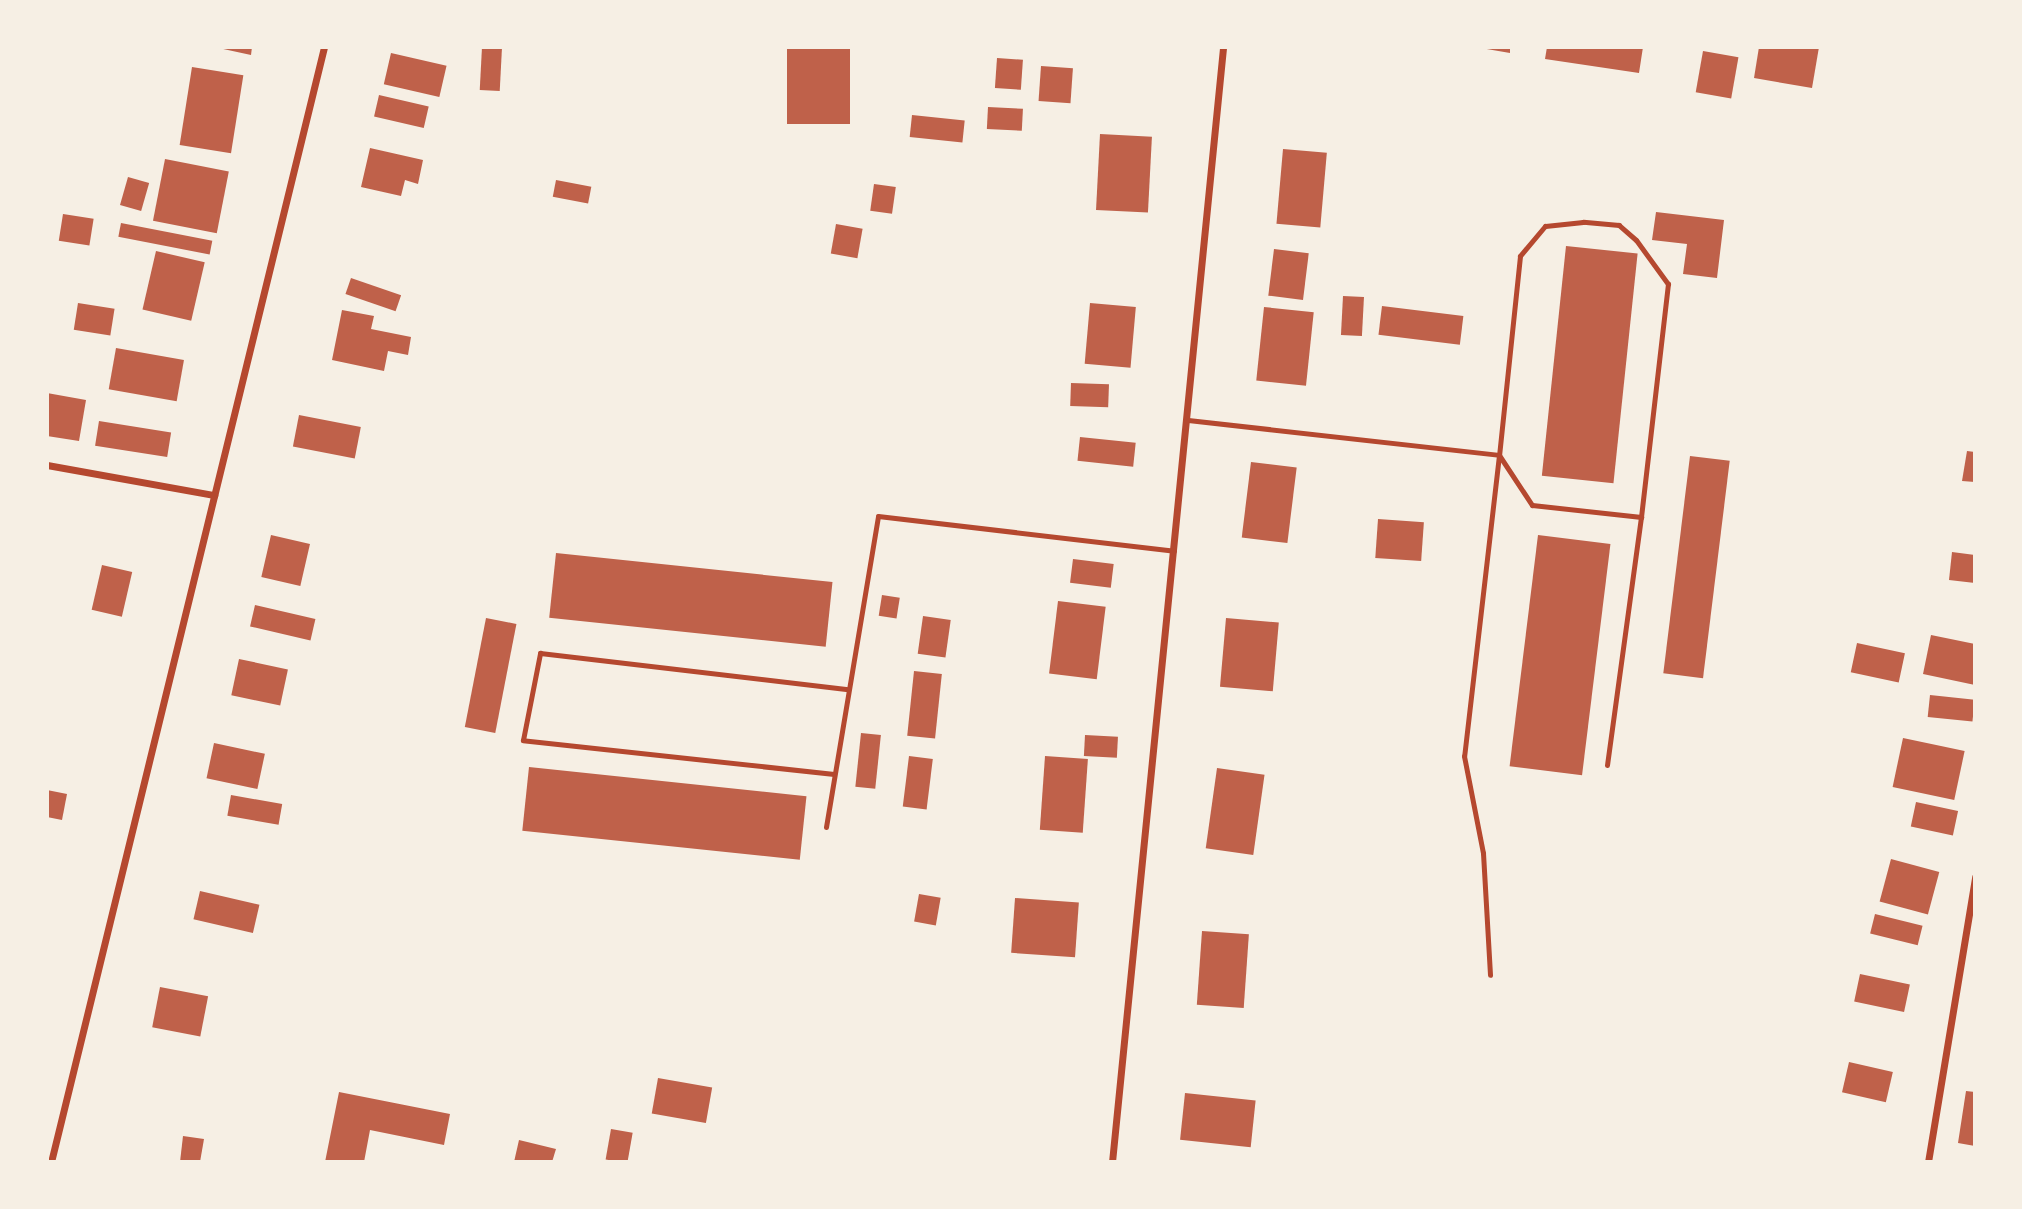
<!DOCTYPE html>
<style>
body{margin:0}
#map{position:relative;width:2022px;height:1209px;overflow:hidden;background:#f6efe4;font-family:Spectral,serif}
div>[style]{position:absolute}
.building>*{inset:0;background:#bf614a;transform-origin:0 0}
.service>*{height:5px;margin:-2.5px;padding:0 2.5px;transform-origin:2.5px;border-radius:2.5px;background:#b5482f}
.minor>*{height:7px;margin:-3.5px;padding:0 3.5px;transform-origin:3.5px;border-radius:3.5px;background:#b5482f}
span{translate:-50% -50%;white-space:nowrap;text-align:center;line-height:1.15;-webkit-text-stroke:5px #f6efe4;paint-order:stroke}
.frame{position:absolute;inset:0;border:49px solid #f6efe4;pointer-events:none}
</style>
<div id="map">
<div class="building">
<i style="clip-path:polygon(214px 47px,252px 47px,251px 55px)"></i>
<i style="left:482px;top:47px;width:20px;height:43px;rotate:3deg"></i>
<i style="left:787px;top:47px;width:63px;height:77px"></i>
<i style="clip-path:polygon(1475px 47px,1510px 47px,1510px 53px)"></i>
<i style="clip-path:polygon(1547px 47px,1643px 47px,1639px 73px,1545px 59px)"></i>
<i style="clip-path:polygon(1759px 47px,1819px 47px,1812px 88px,1754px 78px)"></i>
<i style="left:1703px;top:51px;width:36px;height:42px;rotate:10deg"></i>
<i style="left:391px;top:53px;width:57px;height:32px;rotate:13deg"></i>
<i style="left:997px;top:58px;width:26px;height:30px;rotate:4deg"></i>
<i style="left:1041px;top:66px;width:32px;height:35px;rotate:4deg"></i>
<i style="left:192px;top:67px;width:52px;height:79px;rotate:9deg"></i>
<i style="left:379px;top:95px;width:51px;height:22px;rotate:13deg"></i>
<i style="left:988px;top:107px;width:35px;height:22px;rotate:3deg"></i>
<i style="left:912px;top:115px;width:53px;height:22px;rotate:6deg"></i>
<i style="left:1100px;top:134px;width:52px;height:76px;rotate:3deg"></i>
<i style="clip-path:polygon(370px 148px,423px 160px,418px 184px,405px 180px,401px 196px,361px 187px)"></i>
<i style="left:1283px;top:149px;width:44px;height:75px;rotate:5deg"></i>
<i style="left:165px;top:159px;width:65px;height:63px;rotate:11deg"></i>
<i style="left:128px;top:177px;width:22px;height:29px;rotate:16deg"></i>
<i style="left:556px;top:180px;width:36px;height:17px;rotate:11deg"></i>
<i style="left:874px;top:184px;width:22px;height:27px;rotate:8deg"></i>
<i style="clip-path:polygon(1656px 212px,1724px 220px,1717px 278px,1683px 274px,1687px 244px,1652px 240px)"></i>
<i style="left:63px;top:214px;width:31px;height:27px;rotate:9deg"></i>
<i style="left:121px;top:223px;width:93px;height:14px;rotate:11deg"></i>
<i style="left:836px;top:224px;width:27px;height:30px;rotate:10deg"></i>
<i style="left:1566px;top:246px;width:72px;height:231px;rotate:6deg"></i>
<i style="left:1274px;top:249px;width:35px;height:47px;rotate:7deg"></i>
<i style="left:156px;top:251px;width:50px;height:60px;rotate:13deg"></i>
<i style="left:351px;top:278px;width:53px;height:17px;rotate:19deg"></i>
<i style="left:1343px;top:296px;width:21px;height:39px;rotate:3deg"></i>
<i style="left:78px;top:303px;width:37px;height:27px;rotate:9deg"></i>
<i style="left:1090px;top:303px;width:46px;height:61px;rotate:5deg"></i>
<i style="left:1382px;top:306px;width:82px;height:29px;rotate:7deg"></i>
<i style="left:1264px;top:307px;width:50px;height:74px;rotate:6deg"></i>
<i style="clip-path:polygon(342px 310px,374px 316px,371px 329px,411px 337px,408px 355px,388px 351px,384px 371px,332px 360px)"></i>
<i style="left:116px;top:348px;width:69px;height:42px;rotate:10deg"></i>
<i style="left:1071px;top:383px;width:38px;height:23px;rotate:2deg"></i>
<i style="clip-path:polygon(47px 393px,86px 400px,79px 441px,47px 436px)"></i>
<i style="left:299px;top:415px;width:63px;height:32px;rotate:11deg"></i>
<i style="left:99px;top:421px;width:73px;height:25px;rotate:9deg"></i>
<i style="left:1080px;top:437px;width:56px;height:24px;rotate:6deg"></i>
<i style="clip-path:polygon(1967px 451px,1975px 452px,1975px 482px,1962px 481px)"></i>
<i style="left:1690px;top:456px;width:40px;height:219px;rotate:7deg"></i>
<i style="left:1251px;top:462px;width:46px;height:76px;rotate:7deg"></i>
<i style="left:1378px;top:519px;width:46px;height:39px;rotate:4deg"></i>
<i style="left:271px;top:535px;width:40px;height:43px;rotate:13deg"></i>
<i style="left:1538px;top:535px;width:73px;height:233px;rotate:7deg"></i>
<i style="clip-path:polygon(1952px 552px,1975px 555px,1975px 583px,1949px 580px)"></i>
<i style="left:556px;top:553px;width:278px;height:65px;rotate:6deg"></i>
<i style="left:1073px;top:559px;width:41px;height:24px;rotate:7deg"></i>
<i style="left:102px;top:565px;width:31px;height:46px;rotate:13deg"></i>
<i style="left:882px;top:595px;width:18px;height:21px;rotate:9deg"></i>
<i style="left:1058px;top:601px;width:48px;height:73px;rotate:7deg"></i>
<i style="left:255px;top:605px;width:62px;height:22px;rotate:13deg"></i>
<i style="left:923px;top:616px;width:28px;height:38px;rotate:8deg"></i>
<i style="left:486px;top:618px;width:31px;height:111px;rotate:11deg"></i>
<i style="left:1226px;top:618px;width:53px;height:69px;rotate:5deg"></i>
<i style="clip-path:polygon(1931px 635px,1975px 644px,1975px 685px,1923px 674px)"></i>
<i style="left:1857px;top:643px;width:49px;height:30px;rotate:12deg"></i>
<i style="left:239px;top:659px;width:50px;height:37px;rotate:12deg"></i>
<i style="left:914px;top:671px;width:28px;height:65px;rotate:6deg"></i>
<i style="left:1930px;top:695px;width:45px;height:22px;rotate:6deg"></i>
<i style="left:861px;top:733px;width:20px;height:54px;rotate:6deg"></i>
<i style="left:1085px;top:735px;width:33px;height:21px;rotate:3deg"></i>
<i style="left:1903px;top:738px;width:63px;height:50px;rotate:12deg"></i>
<i style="left:214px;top:743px;width:52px;height:36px;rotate:12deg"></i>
<i style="left:909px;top:756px;width:24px;height:51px;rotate:7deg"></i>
<i style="left:1045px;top:756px;width:43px;height:74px;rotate:4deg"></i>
<i style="left:529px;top:767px;width:279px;height:64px;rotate:6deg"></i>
<i style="left:1217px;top:768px;width:48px;height:81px;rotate:8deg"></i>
<i style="clip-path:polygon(47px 790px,67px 794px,62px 820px,47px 817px)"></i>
<i style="left:231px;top:795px;width:52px;height:21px;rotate:10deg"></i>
<i style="left:1916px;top:802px;width:43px;height:25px;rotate:12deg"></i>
<i style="left:1891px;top:859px;width:50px;height:44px;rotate:15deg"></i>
<i style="left:200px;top:891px;width:61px;height:29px;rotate:13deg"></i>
<i style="left:919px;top:894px;width:22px;height:28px;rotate:10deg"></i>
<i style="left:1015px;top:898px;width:64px;height:55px;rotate:4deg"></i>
<i style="left:1875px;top:914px;width:49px;height:20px;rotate:14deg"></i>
<i style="left:1202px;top:931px;width:47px;height:74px;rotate:4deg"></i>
<i style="left:1860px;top:974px;width:51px;height:28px;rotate:12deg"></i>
<i style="left:160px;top:987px;width:49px;height:41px;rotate:11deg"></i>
<i style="left:1849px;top:1062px;width:45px;height:31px;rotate:13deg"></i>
<i style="left:658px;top:1078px;width:55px;height:36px;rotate:10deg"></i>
<i style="clip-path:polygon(1966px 1091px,1975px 1092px,1975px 1146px,1958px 1143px)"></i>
<i style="clip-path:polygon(339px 1092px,450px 1114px,444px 1145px,370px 1130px,364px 1162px,325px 1162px)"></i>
<i style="left:1185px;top:1093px;width:71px;height:47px;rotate:6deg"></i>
<i style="left:611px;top:1129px;width:22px;height:31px;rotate:10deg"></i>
<i style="clip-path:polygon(183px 1136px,204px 1139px,200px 1162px,180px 1162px)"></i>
<i style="clip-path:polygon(519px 1140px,556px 1149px,552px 1162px,514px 1162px)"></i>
</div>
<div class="service">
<i style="left:1188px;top:420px;width:313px;rotate:6.4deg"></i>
<i style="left:1499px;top:455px;width:60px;rotate:56.6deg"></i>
<i style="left:1532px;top:505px;width:110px;rotate:6.3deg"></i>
<i style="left:1641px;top:517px;width:235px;rotate:-83.4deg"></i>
<i style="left:1668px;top:284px;width:54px;rotate:-126deg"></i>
<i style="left:1636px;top:240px;width:23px;rotate:-139deg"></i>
<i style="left:1619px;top:225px;width:36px;rotate:-175deg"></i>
<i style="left:1583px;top:222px;width:38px;rotate:174deg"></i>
<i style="left:1545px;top:226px;width:39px;rotate:130deg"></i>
<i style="left:1520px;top:256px;width:200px;rotate:96deg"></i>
<i style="left:1499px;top:455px;width:303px;rotate:96.6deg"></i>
<i style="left:1464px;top:756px;width:99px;rotate:78.9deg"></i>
<i style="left:1483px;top:853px;width:122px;rotate:86.7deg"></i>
<i style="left:1607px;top:765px;width:250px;rotate:-82.2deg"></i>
<i style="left:834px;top:774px;width:313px;rotate:-173.8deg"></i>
<i style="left:523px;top:740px;width:89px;rotate:-78.9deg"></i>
<i style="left:540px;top:653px;width:310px;rotate:6.7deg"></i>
<i style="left:826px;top:827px;width:315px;rotate:-80.5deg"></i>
<i style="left:878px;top:516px;width:298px;rotate:6.7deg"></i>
</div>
<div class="minor">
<i style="left:47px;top:465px;width:170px;rotate:10.2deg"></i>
<i style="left:51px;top:1162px;width:1148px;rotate:-76.24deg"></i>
<i style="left:1112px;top:1162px;width:1121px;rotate:-84.31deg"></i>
<i style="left:1928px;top:1162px;width:289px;rotate:-80.6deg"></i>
</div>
<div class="frame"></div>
</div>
